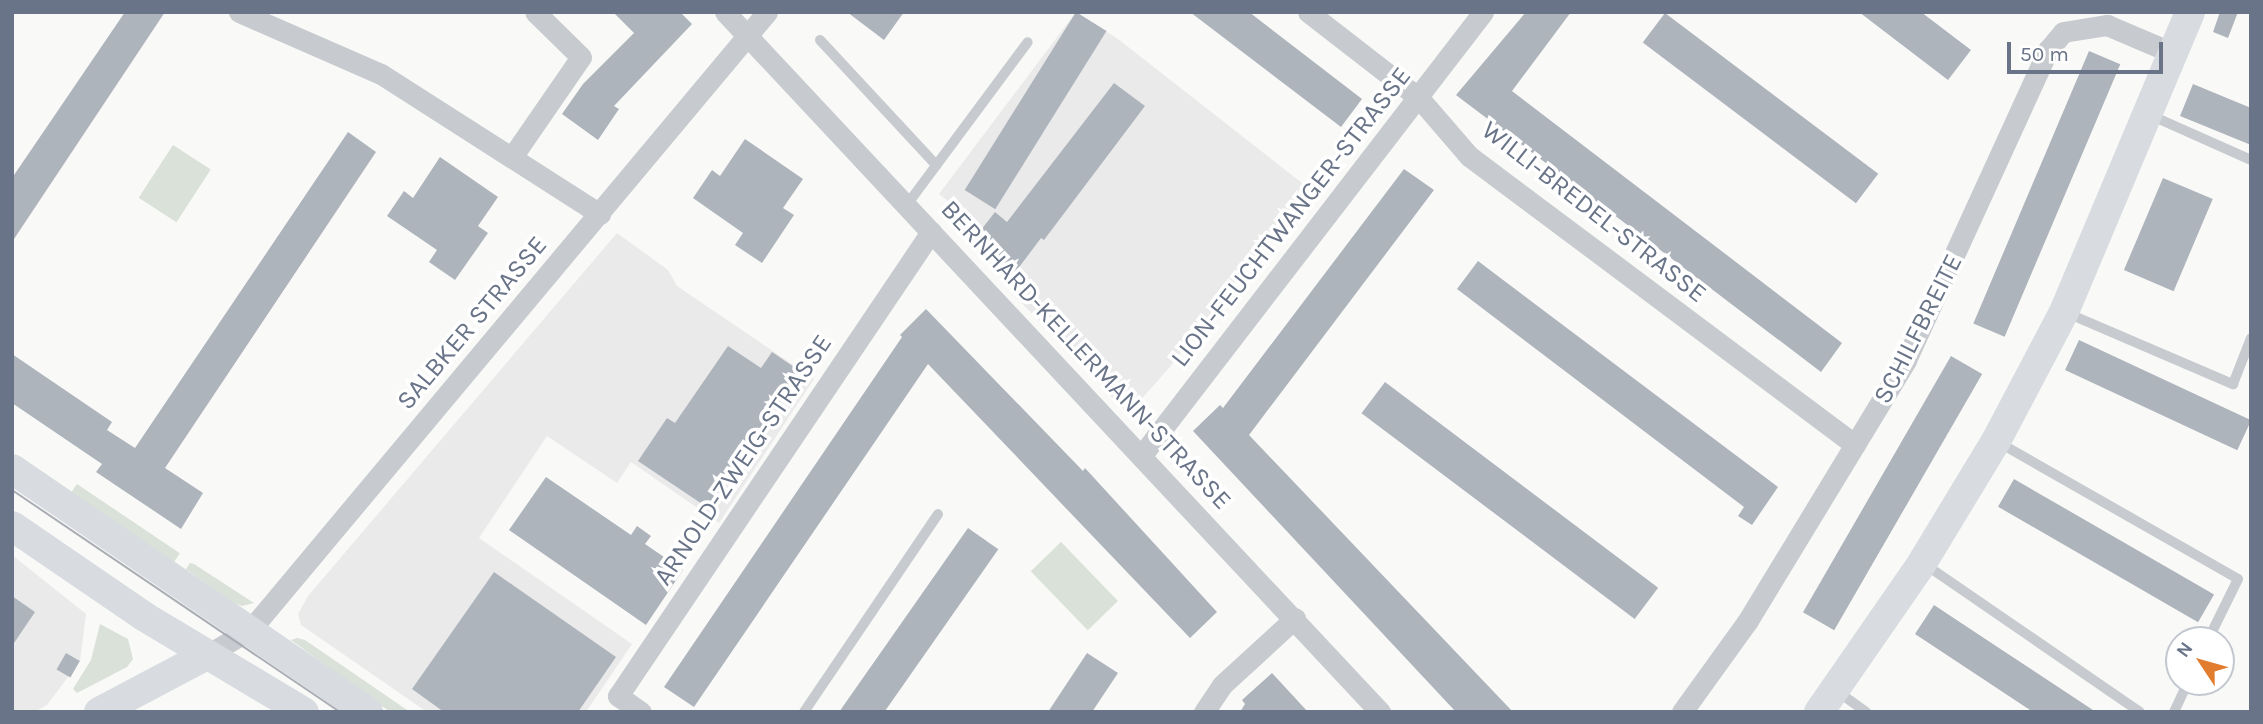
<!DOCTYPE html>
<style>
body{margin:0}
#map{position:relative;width:2263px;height:724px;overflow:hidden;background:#f9f9f7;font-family:Karla,sans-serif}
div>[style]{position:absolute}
.built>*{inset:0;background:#eaeaea}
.green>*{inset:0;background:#dae1d8;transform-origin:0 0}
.building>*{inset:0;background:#aeb4bc;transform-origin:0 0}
.lane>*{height:10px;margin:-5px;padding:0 5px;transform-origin:5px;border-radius:5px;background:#c7cace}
.street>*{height:21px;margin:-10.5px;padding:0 10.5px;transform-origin:10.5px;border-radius:10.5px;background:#c7cace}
.secondary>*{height:30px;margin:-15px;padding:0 15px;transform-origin:15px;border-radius:15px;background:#d8dbe0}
.tram>*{height:2px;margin:-1px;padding:0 1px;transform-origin:1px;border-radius:1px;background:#aaadb4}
span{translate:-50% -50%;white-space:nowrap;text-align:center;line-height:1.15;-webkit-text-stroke:7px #fff;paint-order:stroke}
.street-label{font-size:26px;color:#697488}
.frame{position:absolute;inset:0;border:14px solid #697488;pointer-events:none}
.north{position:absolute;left:2165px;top:626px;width:70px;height:70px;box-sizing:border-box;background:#fff;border:2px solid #c3c7cf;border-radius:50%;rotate:306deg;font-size:19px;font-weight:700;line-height:28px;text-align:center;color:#697488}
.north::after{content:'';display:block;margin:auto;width:24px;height:32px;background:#e27c2e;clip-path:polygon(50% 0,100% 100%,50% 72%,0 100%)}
.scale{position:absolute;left:2007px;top:42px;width:156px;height:32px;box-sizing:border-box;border:4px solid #697488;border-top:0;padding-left:9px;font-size:21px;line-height:24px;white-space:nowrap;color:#697488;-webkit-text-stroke:5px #fff;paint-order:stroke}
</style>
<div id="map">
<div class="built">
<i style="clip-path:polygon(1076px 12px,1118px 39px,1307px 187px,1169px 368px,1128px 414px,1014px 295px,1020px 285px,963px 225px,968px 217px,939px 194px)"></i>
<i style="clip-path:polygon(617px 233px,668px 270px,677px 286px,814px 379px,719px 523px,631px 462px,617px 483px,547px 436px,479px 538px,632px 644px,586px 712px,427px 712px,301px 625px,298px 614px,308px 596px)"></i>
<i style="clip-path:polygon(12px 555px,86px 614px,80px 661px,47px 705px,34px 712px,12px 712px)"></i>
</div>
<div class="green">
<i style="left:173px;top:145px;width:45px;height:63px;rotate:33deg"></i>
<i style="left:77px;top:484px;width:124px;height:10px;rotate:34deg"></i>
<i style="left:1061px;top:542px;width:82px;height:42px;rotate:46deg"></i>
<i style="clip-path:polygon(190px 563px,194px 564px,254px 603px,242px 606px,232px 602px,186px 569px)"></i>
<i style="clip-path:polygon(100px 624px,128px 639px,133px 659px,127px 667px,77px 693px,73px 689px,91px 660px)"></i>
<i style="clip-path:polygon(297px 638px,305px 640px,410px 712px,390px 712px,291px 640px)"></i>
</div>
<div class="building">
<i style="clip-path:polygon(125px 12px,165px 12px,12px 242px,12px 178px)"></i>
<i style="clip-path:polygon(613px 12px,680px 12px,692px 24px,614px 106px,619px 109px,598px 140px,562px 114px,583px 84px,634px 33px)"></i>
<i style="clip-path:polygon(847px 12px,904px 12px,884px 40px)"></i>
<i style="left:1076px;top:12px;width:36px;height:210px;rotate:32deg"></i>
<i style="clip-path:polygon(1190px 12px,1249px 12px,1362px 99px,1341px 127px)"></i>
<i style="clip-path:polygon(1526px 12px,1571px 12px,1512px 91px,1842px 343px,1821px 372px,1456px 95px)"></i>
<i style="clip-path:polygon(1859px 12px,1921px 12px,1971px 50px,1948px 80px)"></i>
<i style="clip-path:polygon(2220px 12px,2238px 12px,2228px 38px,2213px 32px)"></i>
<i style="left:1665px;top:13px;width:267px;height:37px;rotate:37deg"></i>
<i style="left:2089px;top:51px;width:34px;height:296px;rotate:23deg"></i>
<i style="clip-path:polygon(1114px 83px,1145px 106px,1044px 240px,1041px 238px,1011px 278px,974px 239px,995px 212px,1007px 222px)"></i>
<i style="clip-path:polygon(2193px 84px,2251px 108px,2251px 145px,2180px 116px)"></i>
<i style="clip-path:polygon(348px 132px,376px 152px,165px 468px,203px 493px,181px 529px,96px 472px,102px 464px,12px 403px,12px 354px,112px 422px,107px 430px,135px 448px)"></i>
<i style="clip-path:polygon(745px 139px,803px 179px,783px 208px,794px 215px,762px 263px,735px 245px,743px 233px,693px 198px,712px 170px,720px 176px)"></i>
<i style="clip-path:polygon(440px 157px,498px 197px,478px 226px,488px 233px,455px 280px,429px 262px,437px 250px,387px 216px,404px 191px,413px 198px)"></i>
<i style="clip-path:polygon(1404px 169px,1434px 190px,1249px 435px,1513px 712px,1456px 712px,1193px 431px,1220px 405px,1223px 408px)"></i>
<i style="left:2163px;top:178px;width:54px;height:100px;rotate:23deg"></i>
<i style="clip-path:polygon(1478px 261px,1778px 487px,1752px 525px,1738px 516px,1744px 507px,1457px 289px)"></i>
<i style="clip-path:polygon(926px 309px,1083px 471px,1085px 468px,1217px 612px,1190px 638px,928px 364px,694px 707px,664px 687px,902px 337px,900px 335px)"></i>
<i style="left:2079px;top:340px;width:190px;height:33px;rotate:25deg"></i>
<i style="clip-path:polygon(728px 346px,761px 368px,772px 352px,800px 371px,708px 508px,638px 461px,667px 418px,675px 423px)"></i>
<i style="left:1951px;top:356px;width:36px;height:296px;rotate:30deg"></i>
<i style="left:1385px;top:382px;width:342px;height:39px;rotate:37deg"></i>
<i style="clip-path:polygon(546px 477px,631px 535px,637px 526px,651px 536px,645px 544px,683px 570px,646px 625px,509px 530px)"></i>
<i style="left:2014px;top:479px;width:231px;height:32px;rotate:30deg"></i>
<i style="left:968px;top:528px;width:37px;height:222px;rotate:35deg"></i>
<i style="clip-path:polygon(494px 572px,616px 657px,578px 712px,444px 712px,412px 689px)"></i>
<i style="clip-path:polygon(12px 596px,35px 612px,12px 646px)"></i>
<i style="clip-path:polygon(1934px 605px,2002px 650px,2096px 712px,2033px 712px,1915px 634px)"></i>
<i style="left:66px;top:653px;width:16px;height:19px;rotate:30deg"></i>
<i style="clip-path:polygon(1087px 653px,1118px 673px,1092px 712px,1048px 712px)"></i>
<i style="clip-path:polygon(1272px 673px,1308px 712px,1240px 712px,1245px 704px,1242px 700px)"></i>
</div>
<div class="lane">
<i style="left:820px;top:40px;width:171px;rotate:47.1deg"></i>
<i style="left:2150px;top:115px;width:111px;rotate:24deg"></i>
<i style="left:906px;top:206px;width:204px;rotate:-53.4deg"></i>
<i style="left:2067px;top:313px;width:181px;rotate:23.2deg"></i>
<i style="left:2233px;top:384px;width:49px;rotate:-68.6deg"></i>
<i style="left:1998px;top:442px;width:276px;rotate:29.7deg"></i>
<i style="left:2238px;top:579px;width:68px;rotate:116.2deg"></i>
<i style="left:1923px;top:563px;width:263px;rotate:34.5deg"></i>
<i style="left:1837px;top:691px;width:36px;rotate:36deg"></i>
<i style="left:804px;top:712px;width:239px;rotate:-55.9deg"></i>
<i style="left:2174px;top:712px;width:33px;rotate:-65deg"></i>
</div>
<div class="street">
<i style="left:239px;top:12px;width:155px;rotate:23.6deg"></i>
<i style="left:381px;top:74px;width:260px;rotate:32.6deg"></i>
<i style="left:725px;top:12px;width:959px;rotate:46.9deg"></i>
<i style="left:1308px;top:12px;width:140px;rotate:37.8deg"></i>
<i style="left:1419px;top:98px;width:77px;rotate:49.2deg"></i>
<i style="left:1469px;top:156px;width:482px;rotate:36.8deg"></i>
<i style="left:512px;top:157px;width:121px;rotate:-55.4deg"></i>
<i style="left:581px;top:57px;width:64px;rotate:-135.6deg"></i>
<i style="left:1142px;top:455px;width:559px;rotate:-52.41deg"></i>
<i style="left:207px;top:655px;width:51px;rotate:-30.6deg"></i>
<i style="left:251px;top:629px;width:804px;rotate:-50.09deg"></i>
<i style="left:641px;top:712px;width:28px;rotate:-145deg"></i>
<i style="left:618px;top:696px;width:560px;rotate:-56deg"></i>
<i style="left:1204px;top:712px;width:32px;rotate:-56deg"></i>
<i style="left:1222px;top:685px;width:99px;rotate:-42.5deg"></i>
<i style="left:1682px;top:712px;width:111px;rotate:-54.2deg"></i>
<i style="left:1747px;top:622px;width:306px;rotate:-58.7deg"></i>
<i style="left:1906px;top:360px;width:341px;rotate:-65.4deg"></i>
<i style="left:2048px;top:50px;width:23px;rotate:-50deg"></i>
<i style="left:2063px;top:32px;width:45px;rotate:-9deg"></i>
<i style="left:2107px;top:25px;width:74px;rotate:23.1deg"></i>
</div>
<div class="secondary">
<i style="left:12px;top:469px;width:431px;rotate:34.3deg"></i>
<i style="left:12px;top:526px;width:161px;rotate:34.4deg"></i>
<i style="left:145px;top:617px;width:185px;rotate:30.9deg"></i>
<i style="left:99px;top:712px;width:122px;rotate:-27.8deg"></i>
<i style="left:1819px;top:712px;width:181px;rotate:-55.3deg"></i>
<i style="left:1922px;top:563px;width:143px;rotate:-58.8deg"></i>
<i style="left:1996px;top:441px;width:146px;rotate:-62.2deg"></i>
<i style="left:2064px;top:312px;width:325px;rotate:-67.2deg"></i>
</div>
<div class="tram">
<i style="left:12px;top:490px;width:396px;rotate:34.1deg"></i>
</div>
<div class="street-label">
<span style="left:1594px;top:212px;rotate:38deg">WILLI-BREDEL-STRASSE</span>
<span style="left:1291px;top:217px;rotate:-52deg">LION-FEUCHTWANGER-STRASSE</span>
<span style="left:472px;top:323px;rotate:-50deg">SALBKER STRASSE</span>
<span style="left:1918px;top:329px;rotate:-63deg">SCHILFBREITE</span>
<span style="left:1086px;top:355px;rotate:47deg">BERNHARD-KELLERMANN-STRASSE</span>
<span style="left:743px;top:460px;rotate:-56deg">ARNOLD-ZWEIG-STRASSE</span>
</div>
<div class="frame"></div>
<div class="north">N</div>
<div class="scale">50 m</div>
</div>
